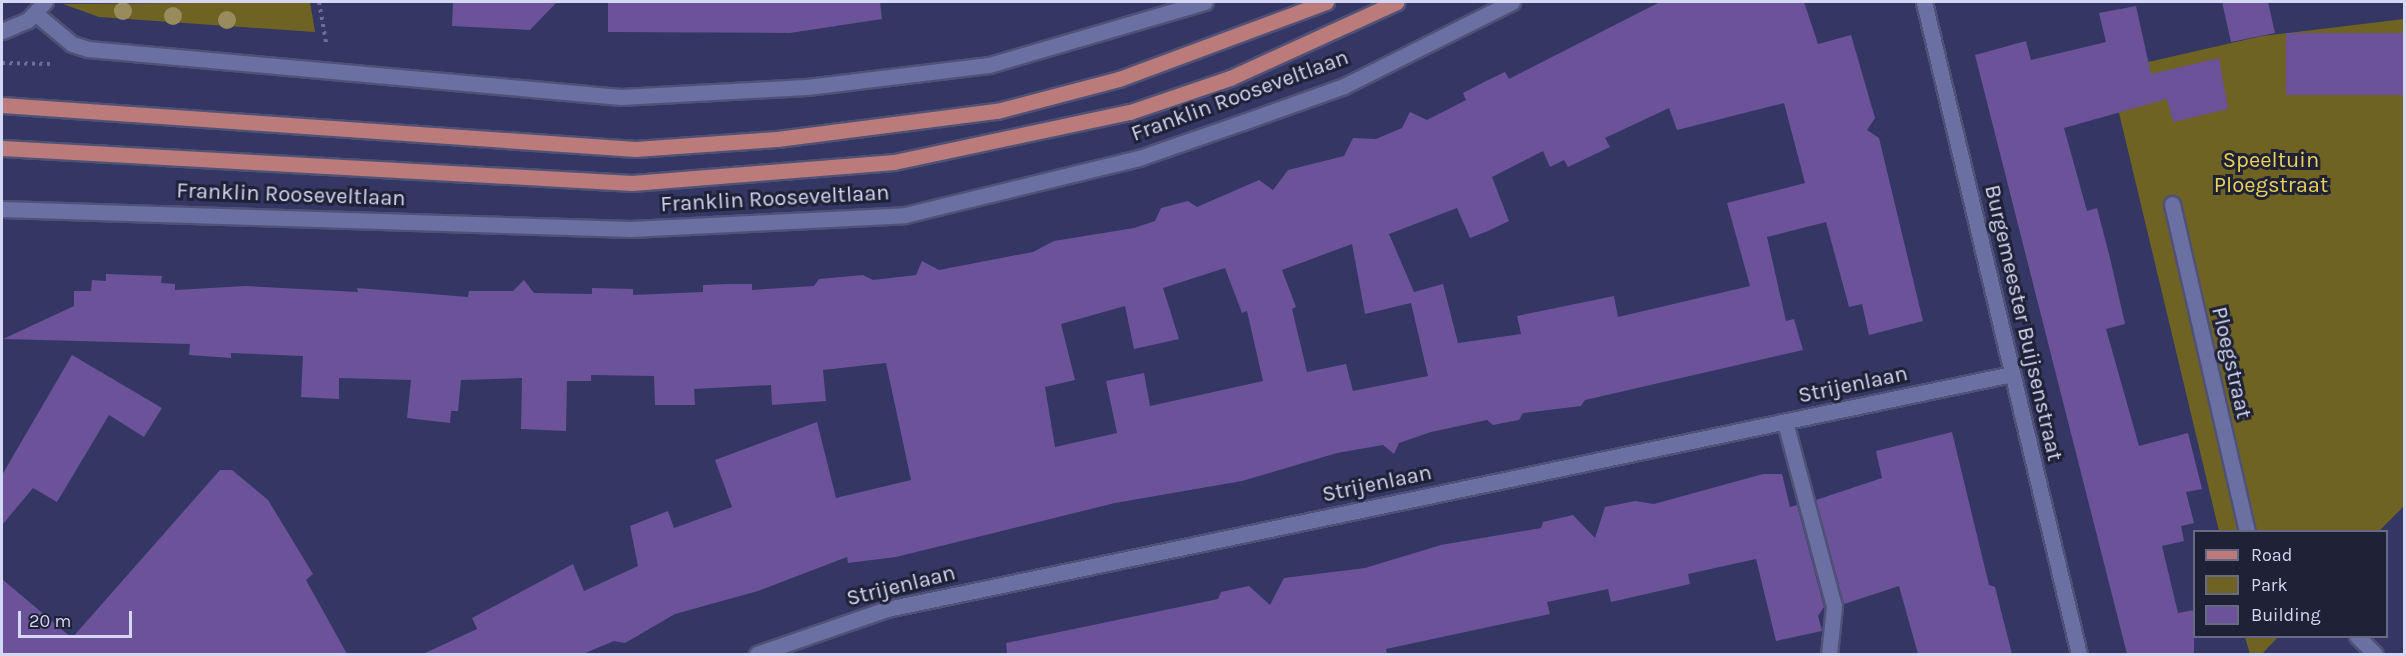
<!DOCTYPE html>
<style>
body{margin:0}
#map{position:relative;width:2406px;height:656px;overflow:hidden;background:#343764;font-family:Karla,sans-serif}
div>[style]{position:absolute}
.green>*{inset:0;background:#6f6323}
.building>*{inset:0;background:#6b5299;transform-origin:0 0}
.path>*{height:4px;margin-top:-2px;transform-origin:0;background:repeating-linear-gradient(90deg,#6b6e95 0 3px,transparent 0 7.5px)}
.roads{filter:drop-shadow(2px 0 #505177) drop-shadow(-2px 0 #505177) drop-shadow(0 2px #505177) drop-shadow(0 -2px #505177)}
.minor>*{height:15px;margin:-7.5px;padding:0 7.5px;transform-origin:7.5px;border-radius:7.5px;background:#6a70a1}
.major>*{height:15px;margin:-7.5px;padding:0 7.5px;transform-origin:7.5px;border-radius:7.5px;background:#ba7b7a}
.trees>*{width:18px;height:18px;margin:-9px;border-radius:50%;background:#988c5d}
span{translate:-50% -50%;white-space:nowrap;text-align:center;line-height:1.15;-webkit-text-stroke:6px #1f2136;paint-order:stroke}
.street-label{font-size:22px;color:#d4d8f4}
.park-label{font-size:22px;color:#ead258}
.frame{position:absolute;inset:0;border:3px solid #d4d8f4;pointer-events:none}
.legend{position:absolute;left:2193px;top:530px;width:195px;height:108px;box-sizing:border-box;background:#1f2136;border:2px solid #676a82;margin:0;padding:8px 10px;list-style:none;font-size:18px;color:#d4d8f4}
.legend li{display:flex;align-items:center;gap:12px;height:30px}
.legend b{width:30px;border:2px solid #676a82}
.scale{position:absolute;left:18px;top:611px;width:114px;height:27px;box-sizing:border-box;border:3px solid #d4d8f4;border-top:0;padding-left:8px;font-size:18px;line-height:21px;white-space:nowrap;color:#d4d8f4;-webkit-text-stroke:4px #1f2136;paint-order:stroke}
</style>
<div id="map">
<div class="green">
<i style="clip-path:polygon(310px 2px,315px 32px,99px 17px,63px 4px)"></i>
<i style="clip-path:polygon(2404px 19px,2404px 506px,2379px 531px,2219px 531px,2109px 71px,2262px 36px)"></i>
<i style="clip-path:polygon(2245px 637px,2245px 636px,2278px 637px,2262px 654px,2250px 654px)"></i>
</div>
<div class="building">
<i style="clip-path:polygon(453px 2px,557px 2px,530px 30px,452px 26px)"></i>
<i style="clip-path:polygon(608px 2px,880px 2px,882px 19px,790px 33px,608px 32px)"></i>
<i style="clip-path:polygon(evenodd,1660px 2px,1804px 2px,1818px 44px,1851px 35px,1875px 118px,1867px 130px,1879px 138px,1923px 321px,1869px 335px,1862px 304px,1849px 307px,1826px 222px,1767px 237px,1786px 321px,1794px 319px,1803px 350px,1585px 400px,1581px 406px,1523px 413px,1519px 420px,1493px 425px,1487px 420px,1431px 432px,1399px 443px,1394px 454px,1383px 445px,1337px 453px,1242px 481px,1115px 503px,896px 557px,848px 563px,847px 557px,758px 591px,675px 614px,625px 643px,614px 641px,583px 654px,423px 654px,477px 629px,472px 618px,573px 564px,584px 591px,638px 566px,630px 526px,668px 511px,674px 528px,732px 507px,715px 460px,817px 422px,836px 498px,911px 480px,886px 363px,823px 370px,826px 401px,772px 405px,771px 385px,694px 389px,695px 405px,655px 405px,654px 376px,591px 375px,591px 381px,567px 381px,566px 431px,521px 429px,522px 378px,461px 380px,458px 411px,451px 411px,450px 423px,407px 418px,411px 380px,339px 378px,339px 399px,301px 397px,303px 356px,231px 353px,231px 358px,189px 355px,190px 344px,3px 339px,74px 306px,74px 291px,91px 291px,92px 280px,106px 281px,106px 274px,162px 276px,161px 283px,175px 284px,175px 290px,246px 286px,358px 292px,357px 288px,468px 297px,469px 291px,513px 291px,524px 280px,534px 293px,592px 294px,592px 288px,633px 289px,633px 295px,703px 292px,703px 285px,728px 284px,752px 284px,752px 290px,814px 286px,819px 279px,863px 275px,873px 280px,916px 275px,922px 261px,939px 270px,1033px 252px,1054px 241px,1134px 228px,1155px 221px,1161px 208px,1188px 201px,1197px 207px,1259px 180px,1273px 190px,1288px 170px,1344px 156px,1353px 138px,1376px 139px,1402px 128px,1410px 112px,1427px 120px,1466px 100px,1463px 93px,1484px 82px,1505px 72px,1509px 79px,1660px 2px,1784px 103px,1805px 183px,1727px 203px,1750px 286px,1618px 317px,1614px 296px,1517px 316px,1521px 334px,1458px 343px,1443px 284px,1414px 292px,1389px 234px,1457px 208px,1470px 238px,1488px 231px,1509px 221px,1492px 177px,1543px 151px,1550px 167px,1564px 160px,1568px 167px,1610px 147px,1605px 138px,1669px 108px,1677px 130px,1784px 103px,1660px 2px,1352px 244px,1365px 314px,1411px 303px,1428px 376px,1353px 391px,1346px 364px,1307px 372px,1292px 309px,1296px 307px,1282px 270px,1352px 244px,1660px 2px,1225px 268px,1242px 313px,1247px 311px,1263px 381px,1150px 406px,1144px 373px,1106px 381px,1117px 433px,1055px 447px,1045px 387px,1075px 380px,1061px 324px,1125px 306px,1134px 349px,1179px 339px,1163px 288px,1225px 268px)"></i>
<i style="clip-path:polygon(2222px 2px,2268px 2px,2275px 33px,2231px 42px)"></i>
<i style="clip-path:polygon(2136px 6px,2151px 74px,2219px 58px,2228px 109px,2173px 122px,2167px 99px,2064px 128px,2087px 211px,2097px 208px,2110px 258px,2125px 324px,2106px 329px,2139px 446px,2188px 433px,2202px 489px,2186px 492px,2194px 523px,2181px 526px,2184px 541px,2162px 546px,2178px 613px,2194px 610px,2194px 654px,2127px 654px,1975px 55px,2026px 41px,2031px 60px,2106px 42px,2099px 13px)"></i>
<i style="left:2404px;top:33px;width:62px;height:118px;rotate:90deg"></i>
<i style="clip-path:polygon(72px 355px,162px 408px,144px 437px,109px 415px,57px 502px,33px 488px,2px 525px,2px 475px)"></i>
<i style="clip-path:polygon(1952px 432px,1989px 585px,1995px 587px,2012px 654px,1918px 654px,1899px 586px,1844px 604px,1816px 500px,1882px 478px,1876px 451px)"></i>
<i style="clip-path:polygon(220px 470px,232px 470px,268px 500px,313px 574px,306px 580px,347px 654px,2px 654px,2px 579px,72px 638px)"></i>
<i style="clip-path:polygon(1763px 474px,1782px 474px,1790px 507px,1797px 505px,1824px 607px,1818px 616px,1822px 631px,1776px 641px,1756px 559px,1688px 574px,1690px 584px,1611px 602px,1608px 589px,1547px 602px,1550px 614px,1386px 649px,1387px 654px,1007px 654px,1006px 643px,1218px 599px,1221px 592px,1249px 586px,1270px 605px,1284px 578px,1365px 568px,1441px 545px,1541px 528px,1543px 522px,1573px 515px,1595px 538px,1605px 507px,1635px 501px,1654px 504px)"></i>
</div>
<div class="path">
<i style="left:319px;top:2px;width:41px;rotate:80.1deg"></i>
<i style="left:2px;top:63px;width:52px;rotate:1.1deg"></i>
</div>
<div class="roads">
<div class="minor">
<i style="left:1924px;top:2px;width:670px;rotate:76.63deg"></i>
<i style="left:36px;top:14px;width:47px;rotate:39.8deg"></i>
<i style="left:72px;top:44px;width:17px;rotate:17deg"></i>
<i style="left:88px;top:49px;width:535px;rotate:5.15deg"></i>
<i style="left:621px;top:97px;width:186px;rotate:-3.1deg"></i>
<i style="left:807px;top:87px;width:183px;rotate:-6.9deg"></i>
<i style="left:989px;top:65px;width:225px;rotate:-16.3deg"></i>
<i style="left:2px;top:31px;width:28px;rotate:-23deg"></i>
<i style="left:28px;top:20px;width:25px;rotate:-47deg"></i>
<i style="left:2172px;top:204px;width:336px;rotate:77.1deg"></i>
<i style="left:2px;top:209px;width:629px;rotate:1.82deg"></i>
<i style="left:631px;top:229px;width:274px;rotate:-2.9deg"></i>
<i style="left:905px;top:215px;width:241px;rotate:-13.7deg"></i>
<i style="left:1139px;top:158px;width:110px;rotate:-19.1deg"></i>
<i style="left:1243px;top:122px;width:107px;rotate:-19.6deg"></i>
<i style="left:1344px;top:86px;width:188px;rotate:-26.6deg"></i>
<i style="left:1785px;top:422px;width:190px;rotate:75.1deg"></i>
<i style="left:1834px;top:606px;width:48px;rotate:95.9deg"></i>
<i style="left:2357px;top:636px;width:25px;rotate:45deg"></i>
<i style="left:757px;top:654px;width:138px;rotate:-19.1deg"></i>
<i style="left:887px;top:609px;width:1149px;rotate:-11.8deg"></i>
</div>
<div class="major">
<i style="left:2px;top:105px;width:635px;rotate:3.98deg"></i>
<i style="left:635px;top:149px;width:142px;rotate:-4deg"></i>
<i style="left:777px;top:139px;width:222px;rotate:-7.3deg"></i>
<i style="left:997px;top:111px;width:126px;rotate:-14.7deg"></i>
<i style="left:1119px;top:79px;width:221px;rotate:-20.4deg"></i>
<i style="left:2px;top:148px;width:631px;rotate:3.18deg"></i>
<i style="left:632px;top:183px;width:263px;rotate:-4.6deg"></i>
<i style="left:894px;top:162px;width:241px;rotate:-12deg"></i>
<i style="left:1130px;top:112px;width:106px;rotate:-18.8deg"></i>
<i style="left:1230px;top:78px;width:183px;rotate:-24.5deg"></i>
</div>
</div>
<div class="trees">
<i style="left:123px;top:11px"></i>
<i style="left:173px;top:16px"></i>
<i style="left:227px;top:20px"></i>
</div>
<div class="street-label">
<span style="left:1240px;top:96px;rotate:-20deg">Franklin Rooseveltlaan</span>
<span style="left:291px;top:195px;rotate:2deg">Franklin Rooseveltlaan</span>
<span style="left:775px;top:199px;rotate:-3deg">Franklin Rooseveltlaan</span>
<span style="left:2023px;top:323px;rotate:77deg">Burgemeester Buijsenstraat</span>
<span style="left:2231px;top:363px;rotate:77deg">Ploegstraat</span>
<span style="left:1853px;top:385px;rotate:-12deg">Strijenlaan</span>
<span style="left:1377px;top:484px;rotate:-12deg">Strijenlaan</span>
<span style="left:901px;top:586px;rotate:-14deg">Strijenlaan</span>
</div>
<div class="park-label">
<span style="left:2271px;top:173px">Speeltuin<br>Ploegstraat</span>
</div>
<div class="frame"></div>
<ul class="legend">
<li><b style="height:8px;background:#ba7b7a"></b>Road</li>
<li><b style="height:16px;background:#6f6323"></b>Park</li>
<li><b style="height:16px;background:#6b5299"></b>Building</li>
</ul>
<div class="scale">20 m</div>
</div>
